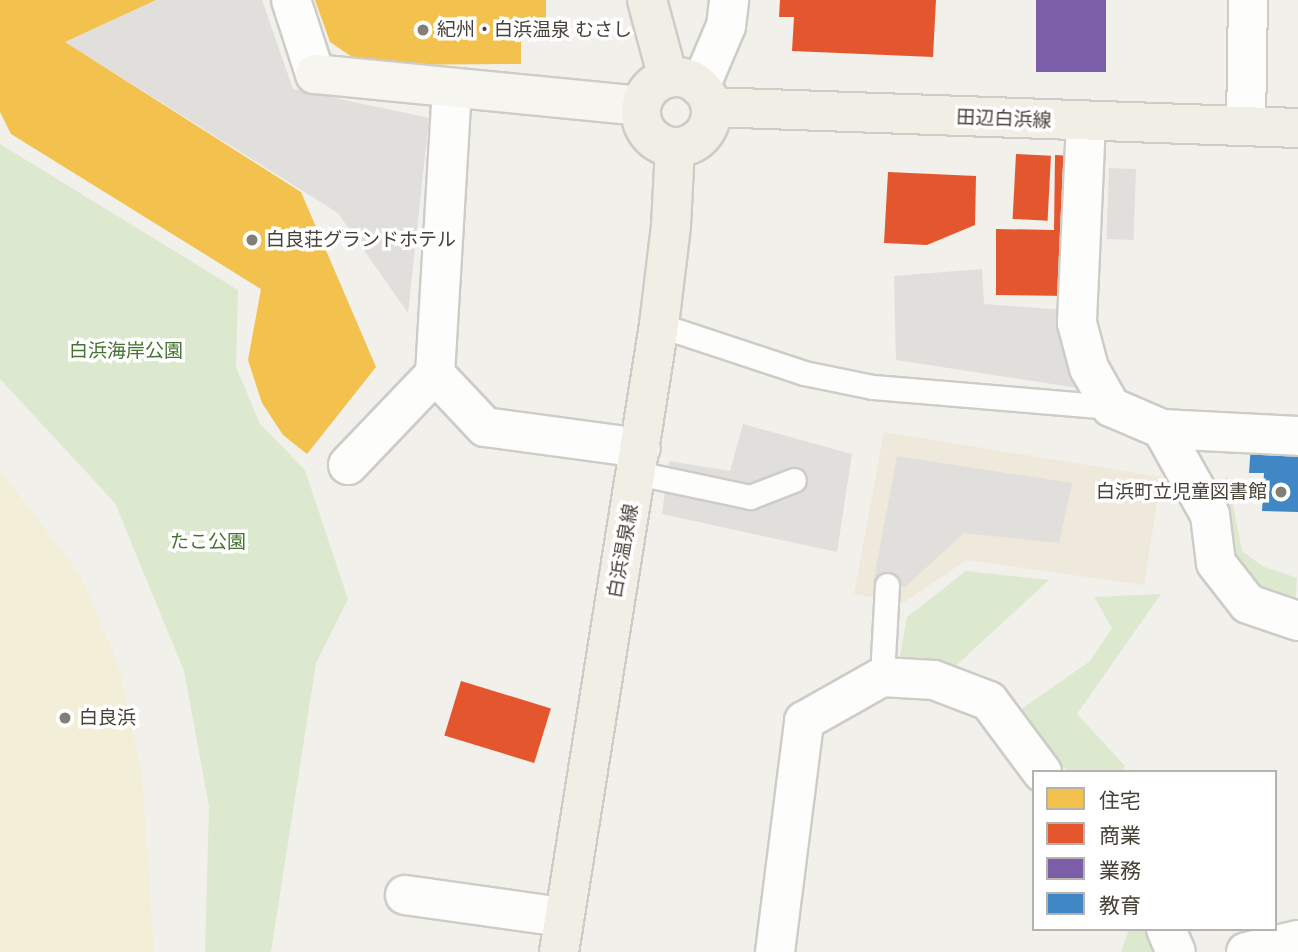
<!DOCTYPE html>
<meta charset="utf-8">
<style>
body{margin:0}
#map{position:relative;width:1298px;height:952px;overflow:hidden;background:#f1f0eb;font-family:"PT Sans","Noto Sans JP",sans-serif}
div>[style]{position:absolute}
.commercial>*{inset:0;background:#efe9dc}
.green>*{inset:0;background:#dde9ce}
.sand>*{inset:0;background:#f3eed8}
.parking>*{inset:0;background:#e0dfdb;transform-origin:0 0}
.homes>*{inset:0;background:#f2c14e}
.shops>*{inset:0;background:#e4572e;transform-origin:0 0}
.offices>*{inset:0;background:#7b5ea7;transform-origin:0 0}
.schools>*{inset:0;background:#3f88c5}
.roads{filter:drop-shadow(2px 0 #cdccc7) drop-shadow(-2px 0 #cdccc7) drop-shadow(0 2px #cdccc7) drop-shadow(0 -2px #cdccc7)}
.lane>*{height:23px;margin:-11.5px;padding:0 11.5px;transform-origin:11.5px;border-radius:11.5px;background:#fdfdfc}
.street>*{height:38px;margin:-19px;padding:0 19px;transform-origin:19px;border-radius:19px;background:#fdfdfc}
.secondary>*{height:38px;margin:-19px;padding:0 19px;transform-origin:19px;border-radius:19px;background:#f6f5f0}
.primary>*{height:38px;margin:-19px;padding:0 19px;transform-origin:19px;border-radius:19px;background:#f0eee5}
.primary>.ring{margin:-19px;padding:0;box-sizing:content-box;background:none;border:38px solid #f0eee5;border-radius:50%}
.dots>*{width:19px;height:19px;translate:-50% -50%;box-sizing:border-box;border:4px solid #fff;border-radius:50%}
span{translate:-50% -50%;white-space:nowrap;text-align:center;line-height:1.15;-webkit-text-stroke:7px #fff;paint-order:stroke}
.poi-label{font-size:19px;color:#464238}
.left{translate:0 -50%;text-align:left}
.right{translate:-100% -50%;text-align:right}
.street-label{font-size:19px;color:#464238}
.park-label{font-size:19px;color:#457330}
.legend{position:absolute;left:1032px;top:770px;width:245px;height:161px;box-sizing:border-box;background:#fff;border:2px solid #b5b3af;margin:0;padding:9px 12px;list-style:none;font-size:21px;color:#464238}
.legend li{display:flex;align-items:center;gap:14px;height:35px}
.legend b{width:35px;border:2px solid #b5b3af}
</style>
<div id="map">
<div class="commercial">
<i style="clip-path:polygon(884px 432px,1161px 477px,1144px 585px,967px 560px,903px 603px,854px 594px)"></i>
</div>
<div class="green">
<i style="clip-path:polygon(0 144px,238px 290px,236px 367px,260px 424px,305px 470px,348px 599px,316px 663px,271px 952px,205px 952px,209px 806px,184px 671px,115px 503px,0 379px)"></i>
<i style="clip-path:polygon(1227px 475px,1242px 551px,1262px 566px,1297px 578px,1295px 612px,1248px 604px,1210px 515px)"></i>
<i style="clip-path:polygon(966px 571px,1049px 580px,950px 671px,899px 662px,907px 617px)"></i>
<i style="clip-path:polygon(1161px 594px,1077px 714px,1125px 766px,1122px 772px,1071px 772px,1050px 759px,1020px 710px,1090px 661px,1112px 628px,1094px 597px)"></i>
<i style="clip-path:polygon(1129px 929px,1155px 929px,1163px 952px,1121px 952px)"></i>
</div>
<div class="sand">
<i style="clip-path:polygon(0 470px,79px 573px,118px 663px,142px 772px,154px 952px,0 952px)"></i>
</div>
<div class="parking">
<i style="clip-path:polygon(156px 0,262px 0,293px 89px,429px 118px,408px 313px,338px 213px,65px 42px)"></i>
<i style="left:1109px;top:168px;width:27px;height:71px;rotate:2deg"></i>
<i style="clip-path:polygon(982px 269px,984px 304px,1065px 310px,1085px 389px,896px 360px,894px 276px)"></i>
<i style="clip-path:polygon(743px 424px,852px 454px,837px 552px,662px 514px,669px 461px,730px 471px)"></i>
<i style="clip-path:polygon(897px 456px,1072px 483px,1059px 543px,964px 533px,905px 587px,873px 584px)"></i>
</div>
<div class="homes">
<i style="clip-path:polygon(0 0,156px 0,65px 42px,301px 192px,376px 367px,307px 454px,283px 435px,262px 403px,248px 360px,261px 289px,11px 134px,0 112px)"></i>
<i style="clip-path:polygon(315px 0,546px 0,546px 18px,521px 18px,521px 64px,364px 65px,330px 42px)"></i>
</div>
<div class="shops">
<i style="clip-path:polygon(780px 0,936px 0,933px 57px,792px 51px,794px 17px,779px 17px)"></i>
<i style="left:1016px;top:154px;width:35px;height:65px;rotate:3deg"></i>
<i style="clip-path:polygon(1055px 155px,1072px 156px,1070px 296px,996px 295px,996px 229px,1054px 230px)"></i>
<i style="clip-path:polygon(888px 172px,976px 176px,975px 225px,927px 245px,884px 243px)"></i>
<i style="left:461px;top:681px;width:94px;height:57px;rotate:17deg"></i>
</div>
<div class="offices">
<i style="left:1036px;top:0;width:70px;height:72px"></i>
</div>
<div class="schools">
<i style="clip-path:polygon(1251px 444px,1298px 447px,1298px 512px,1262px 511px,1264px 473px,1249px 473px)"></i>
</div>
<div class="roads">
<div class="lane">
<i style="left:659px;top:325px;width:153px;rotate:18.3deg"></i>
<i style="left:804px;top:373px;width:70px;rotate:11.5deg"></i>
<i style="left:873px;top:387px;width:239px;rotate:4.8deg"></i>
<i style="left:637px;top:473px;width:116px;rotate:12deg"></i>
<i style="left:750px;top:497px;width:47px;rotate:-21.1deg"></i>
<i style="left:882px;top:677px;width:92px;rotate:-86.9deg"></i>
</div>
<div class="street">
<i style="left:291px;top:0;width:78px;rotate:72deg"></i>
<i style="left:700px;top:87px;width:66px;rotate:-66.9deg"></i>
<i style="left:726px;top:26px;width:26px;rotate:-83deg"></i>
<i style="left:1086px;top:122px;width:201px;rotate:92.6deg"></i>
<i style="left:1077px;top:323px;width:47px;rotate:75.1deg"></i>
<i style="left:1089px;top:368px;width:45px;rotate:60.6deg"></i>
<i style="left:1111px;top:407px;width:56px;rotate:23.3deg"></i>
<i style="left:1162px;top:429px;width:136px;rotate:2.9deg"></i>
<i style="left:1246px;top:125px;width:125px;rotate:-89.1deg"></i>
<i style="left:435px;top:374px;width:73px;rotate:46.7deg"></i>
<i style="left:485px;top:427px;width:157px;rotate:7.7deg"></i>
<i style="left:1162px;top:429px;width:98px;rotate:60.8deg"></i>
<i style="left:1210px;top:515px;width:48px;rotate:82.9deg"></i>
<i style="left:1216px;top:563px;width:52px;rotate:52deg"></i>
<i style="left:1248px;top:604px;width:53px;rotate:18.8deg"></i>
<i style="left:348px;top:465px;width:126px;rotate:-46.3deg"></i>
<i style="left:435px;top:374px;width:286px;rotate:-86.6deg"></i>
<i style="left:405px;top:895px;width:159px;rotate:8deg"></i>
<i style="left:1166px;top:929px;width:25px;rotate:67deg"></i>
<i style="left:775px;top:952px;width:233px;rotate:-82.8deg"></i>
<i style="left:804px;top:721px;width:90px;rotate:-29.4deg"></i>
<i style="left:882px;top:677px;width:52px;rotate:3.3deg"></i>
<i style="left:934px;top:680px;width:59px;rotate:20.9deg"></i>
<i style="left:989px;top:701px;width:89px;rotate:53.3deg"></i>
<i style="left:1246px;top:952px;width:53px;rotate:-13deg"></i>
</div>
<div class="secondary">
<i style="left:315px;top:74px;width:327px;rotate:5.6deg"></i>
</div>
<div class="primary">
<i style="left:647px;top:0;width:81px;rotate:74.9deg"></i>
<i class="ring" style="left:641px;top:77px;width:32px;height:32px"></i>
<i style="left:711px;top:107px;width:587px;rotate:2.05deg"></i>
<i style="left:559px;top:952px;width:635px;rotate:-80.94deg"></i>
<i style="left:659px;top:325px;width:100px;rotate:-83.1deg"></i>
<i style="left:671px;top:226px;width:78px;rotate:-87.1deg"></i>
</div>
</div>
<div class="dots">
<i style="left:423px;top:30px;background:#827f77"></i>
<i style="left:252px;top:240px;background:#827f77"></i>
<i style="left:1281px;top:492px;background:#827f77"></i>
<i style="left:65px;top:718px;background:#827f77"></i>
</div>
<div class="poi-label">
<span class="left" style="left:437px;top:30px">紀州・白浜温泉 むさし</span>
<span class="left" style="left:266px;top:240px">白良荘グランドホテル</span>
<span class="right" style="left:1267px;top:492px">白浜町立児童図書館</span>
<span class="left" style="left:79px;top:718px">白良浜</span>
</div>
<div class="street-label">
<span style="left:1004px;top:119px;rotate:2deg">田辺白浜線</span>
<span style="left:623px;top:551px;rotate:-80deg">白浜温泉線</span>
</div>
<div class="park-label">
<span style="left:126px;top:351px">白浜海岸公園</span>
<span style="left:208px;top:542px">たこ公園</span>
</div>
<ul class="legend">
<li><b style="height:19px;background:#f2c14e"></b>住宅</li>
<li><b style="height:19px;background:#e4572e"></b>商業</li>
<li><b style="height:19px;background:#7b5ea7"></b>業務</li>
<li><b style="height:19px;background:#3f88c5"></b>教育</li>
</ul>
</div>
